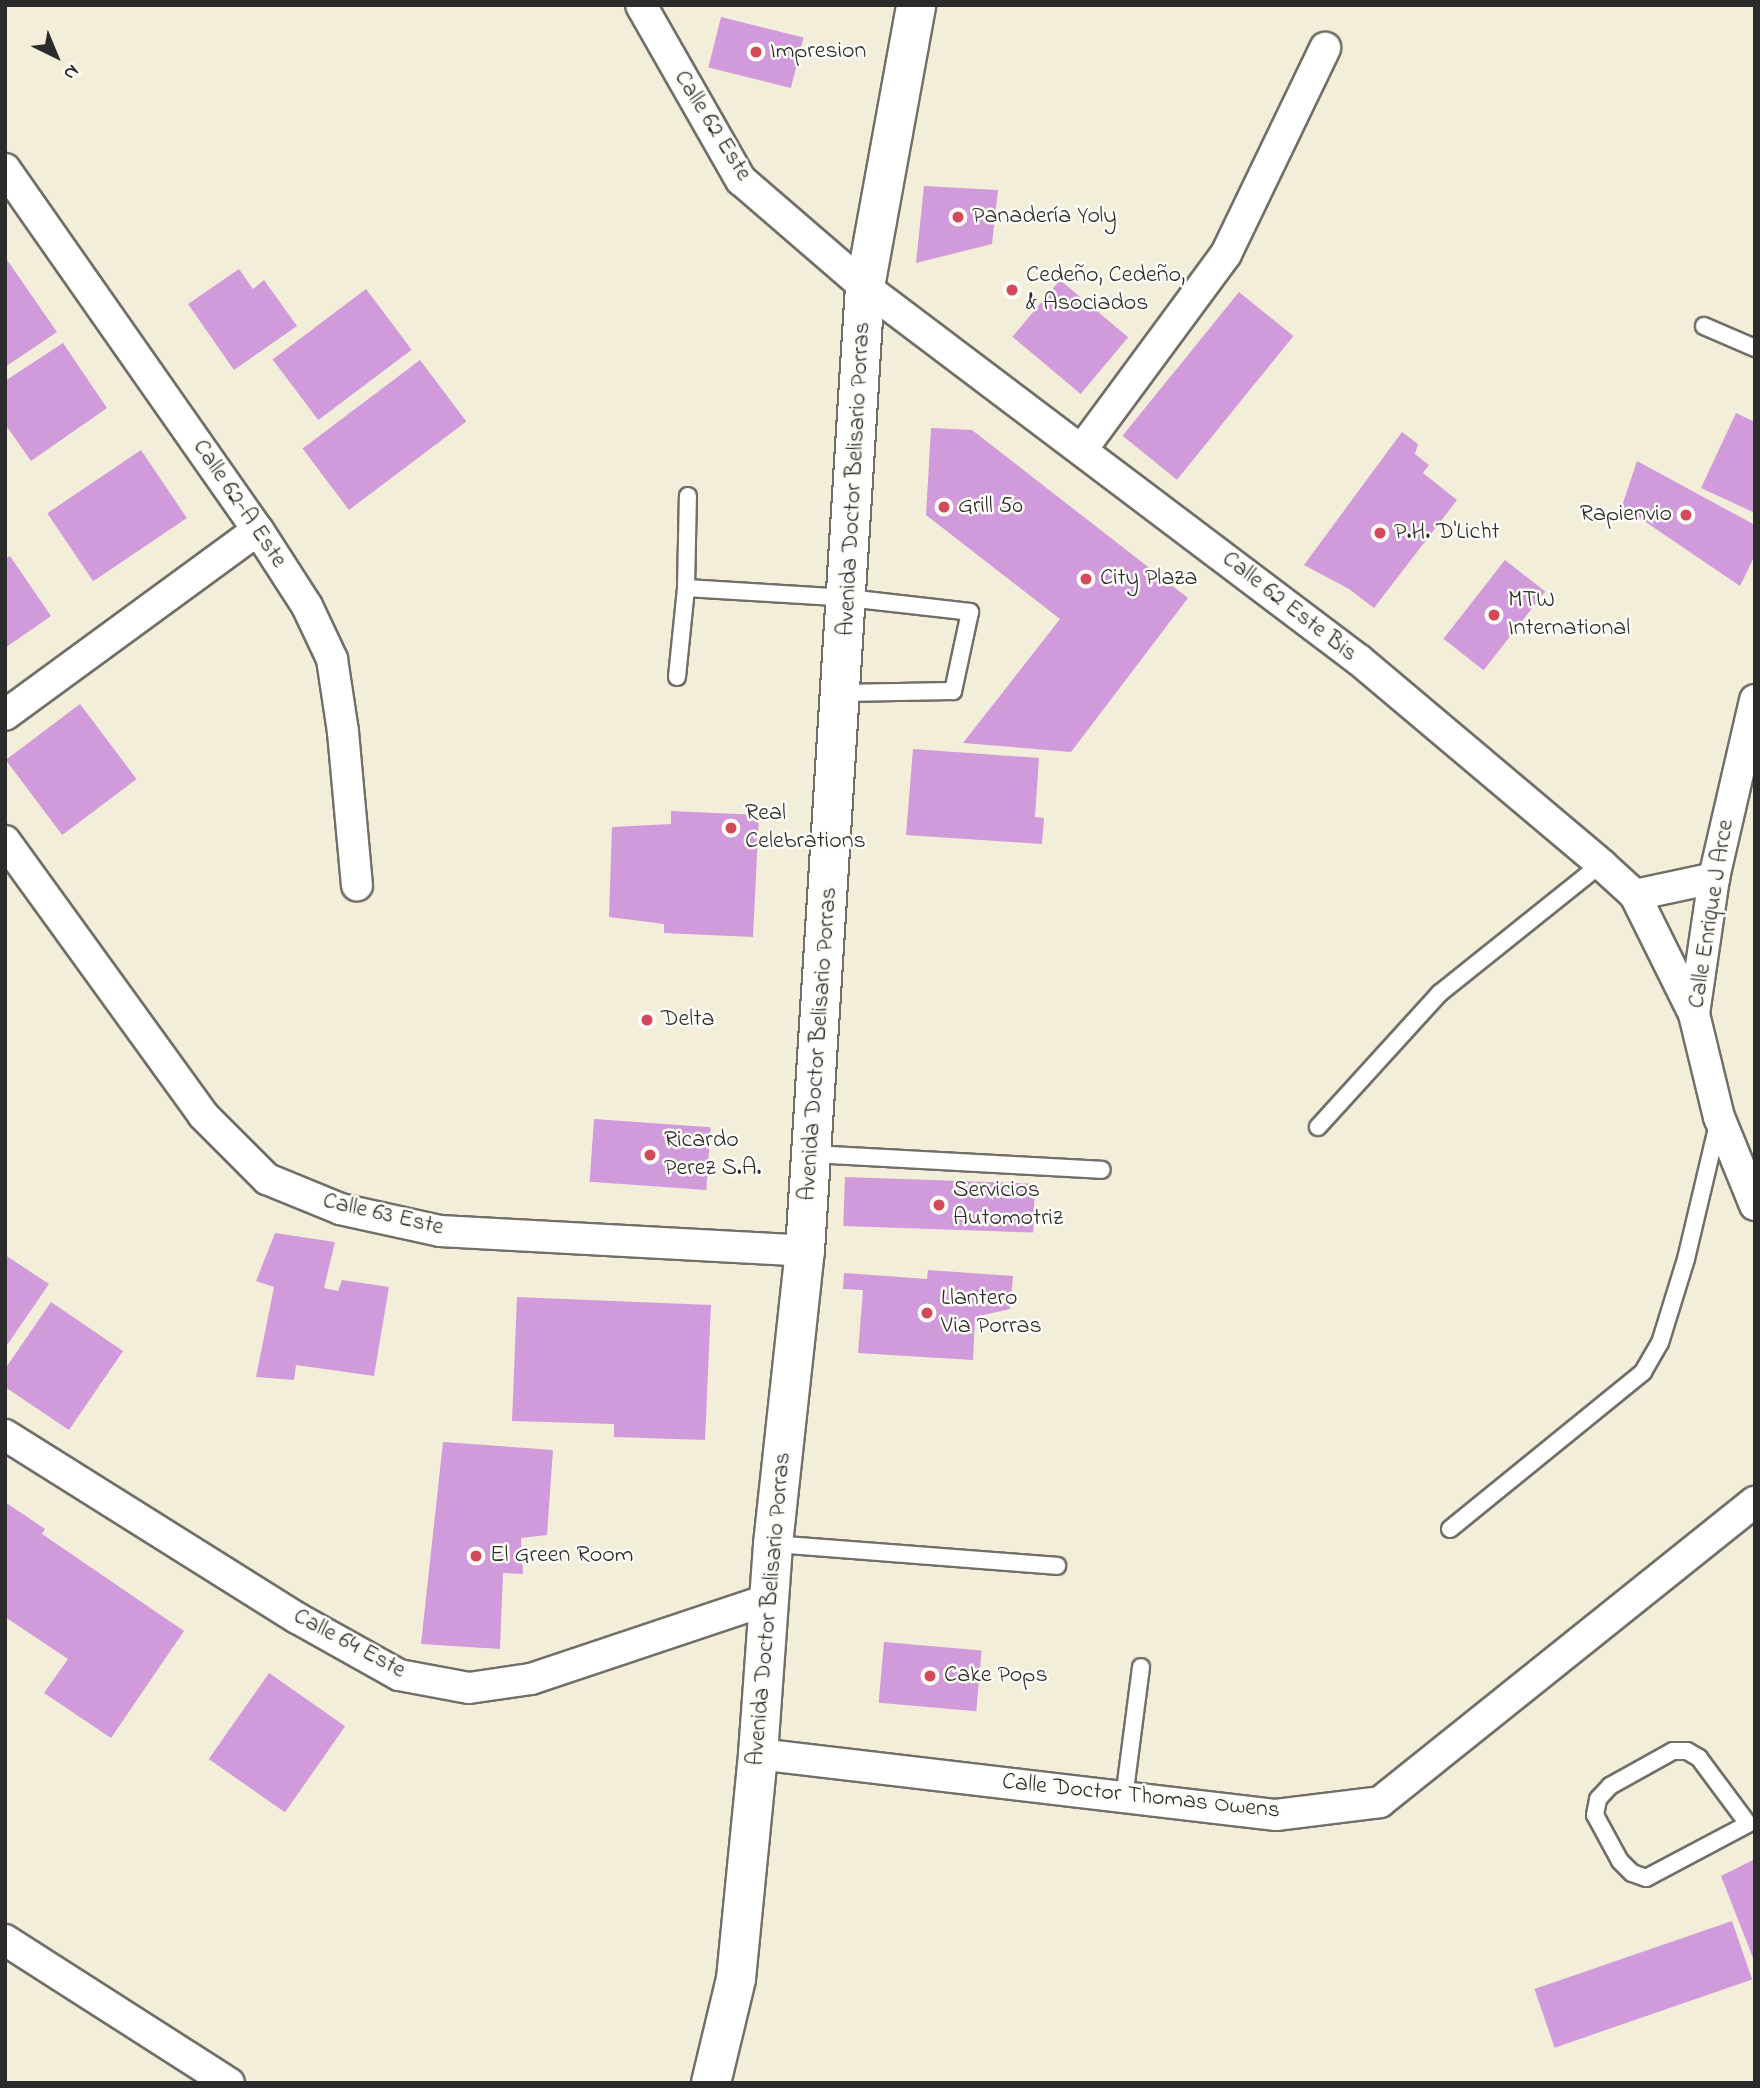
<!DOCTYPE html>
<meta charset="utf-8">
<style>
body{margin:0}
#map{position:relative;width:1760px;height:2088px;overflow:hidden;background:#f2eed9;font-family:"Indie Flower",sans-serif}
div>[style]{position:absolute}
.building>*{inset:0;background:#d19bdb;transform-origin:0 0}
.roads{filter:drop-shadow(2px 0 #716f68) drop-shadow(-2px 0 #716f68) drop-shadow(0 2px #716f68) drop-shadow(0 -2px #716f68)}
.lane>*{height:16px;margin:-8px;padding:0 8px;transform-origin:8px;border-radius:8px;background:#fff}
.street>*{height:30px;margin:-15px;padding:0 15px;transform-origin:15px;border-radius:15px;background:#fff}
.secondary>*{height:38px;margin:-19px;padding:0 19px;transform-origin:19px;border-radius:19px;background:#fff}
.dots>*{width:19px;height:19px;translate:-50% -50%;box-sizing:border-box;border:4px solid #fdfcf7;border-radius:50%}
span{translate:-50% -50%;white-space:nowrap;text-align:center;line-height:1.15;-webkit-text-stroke:5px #fdfcf7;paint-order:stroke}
.poi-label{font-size:24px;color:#2b2b2b}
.left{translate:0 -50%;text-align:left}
.right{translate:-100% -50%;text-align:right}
.street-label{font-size:24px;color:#2b2b2b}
.frame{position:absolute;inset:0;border:7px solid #2b2b2b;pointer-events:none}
.north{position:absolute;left:21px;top:21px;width:70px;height:70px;-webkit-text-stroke:5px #fdfcf7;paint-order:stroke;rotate:137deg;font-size:19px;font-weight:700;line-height:28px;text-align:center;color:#2b2b2b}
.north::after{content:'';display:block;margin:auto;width:24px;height:32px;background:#2b2b2b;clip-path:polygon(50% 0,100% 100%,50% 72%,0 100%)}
</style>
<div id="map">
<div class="building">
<i style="left:721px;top:17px;width:85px;height:52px;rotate:14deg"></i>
<i style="clip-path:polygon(924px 186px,998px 190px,992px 244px,916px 263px)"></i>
<i style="clip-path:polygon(5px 257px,57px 332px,5px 367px)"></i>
<i style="clip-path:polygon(239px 269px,253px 289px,264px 280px,297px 326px,234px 370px,188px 304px)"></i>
<i style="left:1060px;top:280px;width:89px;height:74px;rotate:40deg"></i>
<i style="left:366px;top:289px;width:76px;height:117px;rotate:53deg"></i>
<i style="left:1239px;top:292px;width:70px;height:185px;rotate:39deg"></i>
<i style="clip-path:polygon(63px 343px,107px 408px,31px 461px,5px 424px,5px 381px)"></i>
<i style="left:420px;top:360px;width:77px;height:147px;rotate:53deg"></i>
<i style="clip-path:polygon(1736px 413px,1755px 422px,1755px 513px,1701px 488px)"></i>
<i style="clip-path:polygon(931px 428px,972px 430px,1188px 598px,1071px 752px,963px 743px,1060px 619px,926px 515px)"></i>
<i style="clip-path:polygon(1402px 432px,1418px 444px,1415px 454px,1429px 465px,1423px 473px,1457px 500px,1374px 608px,1349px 589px,1304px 565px)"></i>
<i style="left:141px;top:450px;width:82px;height:113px;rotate:56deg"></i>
<i style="clip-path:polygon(1637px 461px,1755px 525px,1755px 555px,1740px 586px,1622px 506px)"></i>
<i style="clip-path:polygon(10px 556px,51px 616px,5px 648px,5px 559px)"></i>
<i style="left:1505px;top:560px;width:51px;height:100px;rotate:38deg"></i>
<i style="left:80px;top:704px;width:94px;height:93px;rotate:53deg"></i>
<i style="clip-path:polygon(913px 749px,1039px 758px,1035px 817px,1044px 818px,1042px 844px,906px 835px)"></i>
<i style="clip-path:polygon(671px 811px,759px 815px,753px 937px,664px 933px,664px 924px,609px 917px,612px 827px,671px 824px)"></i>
<i style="left:594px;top:1119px;width:117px;height:63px;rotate:4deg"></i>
<i style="left:845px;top:1177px;width:190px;height:49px;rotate:2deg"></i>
<i style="clip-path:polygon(275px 1233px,335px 1242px,324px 1288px,338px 1291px,342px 1280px,389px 1287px,374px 1376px,296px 1365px,294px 1380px,256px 1377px,274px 1287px,256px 1281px)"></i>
<i style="clip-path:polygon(5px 1255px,49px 1284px,5px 1348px)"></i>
<i style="clip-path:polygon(928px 1270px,1013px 1276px,1010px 1309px,975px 1317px,973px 1360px,858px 1353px,863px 1290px,843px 1289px,844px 1273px,927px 1279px)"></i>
<i style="clip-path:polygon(517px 1297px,711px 1305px,705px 1440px,614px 1437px,614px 1424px,512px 1421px)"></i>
<i style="clip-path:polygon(51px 1302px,123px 1351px,69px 1430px,5px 1387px,5px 1369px)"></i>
<i style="clip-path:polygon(443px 1442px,553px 1450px,547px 1535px,521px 1538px,523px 1574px,503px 1573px,500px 1649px,421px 1644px)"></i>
<i style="clip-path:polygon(5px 1502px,45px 1529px,42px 1534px,184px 1631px,111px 1738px,44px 1693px,68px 1659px,5px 1617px)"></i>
<i style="left:884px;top:1642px;width:98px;height:61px;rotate:5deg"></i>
<i style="left:269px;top:1673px;width:93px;height:105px;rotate:35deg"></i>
<i style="clip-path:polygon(1755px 1859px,1755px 1963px,1721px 1876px)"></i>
<i style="left:1732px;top:1921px;width:62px;height:209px;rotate:71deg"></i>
</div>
<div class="roads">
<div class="lane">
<i style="left:1704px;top:326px;width:56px;rotate:23.3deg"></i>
<i style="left:686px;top:588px;width:162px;rotate:3.5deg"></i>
<i style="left:848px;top:598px;width:123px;rotate:6.5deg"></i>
<i style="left:970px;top:612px;width:81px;rotate:102.1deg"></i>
<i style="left:953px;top:691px;width:111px;rotate:179deg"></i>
<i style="left:677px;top:677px;width:89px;rotate:-84.2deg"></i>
<i style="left:686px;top:588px;width:92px;rotate:-88.8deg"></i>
<i style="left:1318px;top:1127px;width:181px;rotate:-47.7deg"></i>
<i style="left:1440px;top:993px;width:206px;rotate:-38.7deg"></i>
<i style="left:811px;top:1154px;width:291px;rotate:3.1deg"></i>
<i style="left:1450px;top:1529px;width:249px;rotate:-39.1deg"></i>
<i style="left:1643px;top:1372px;width:34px;rotate:-60deg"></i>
<i style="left:1660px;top:1343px;width:88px;rotate:-72.8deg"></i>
<i style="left:1686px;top:1259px;width:139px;rotate:-76.7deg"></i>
<i style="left:774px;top:1544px;width:284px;rotate:4.4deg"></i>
<i style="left:1673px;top:1751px;width:14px"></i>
<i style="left:1687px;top:1751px;width:14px;rotate:30deg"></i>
<i style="left:1699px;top:1758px;width:82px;rotate:53.4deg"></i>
<i style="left:1748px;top:1824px;width:115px;rotate:152.1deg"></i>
<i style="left:1646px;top:1878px;width:15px;rotate:-160deg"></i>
<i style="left:1632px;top:1873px;width:17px;rotate:-135deg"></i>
<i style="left:1620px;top:1861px;width:52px;rotate:-118.5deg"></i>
<i style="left:1595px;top:1815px;width:16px;rotate:-79deg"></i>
<i style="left:1598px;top:1799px;width:18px;rotate:-47deg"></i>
<i style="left:1610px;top:1786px;width:72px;rotate:-29.1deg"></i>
<i style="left:1124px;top:1798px;width:132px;rotate:-82.6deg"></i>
</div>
<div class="street">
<i style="left:641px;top:5px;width:202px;rotate:60.3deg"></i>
<i style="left:741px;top:180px;width:164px;rotate:40.8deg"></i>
<i style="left:865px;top:287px;width:619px;rotate:37.06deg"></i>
<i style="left:1359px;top:660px;width:317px;rotate:40.1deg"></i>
<i style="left:1601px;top:864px;width:46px;rotate:42.4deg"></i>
<i style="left:1635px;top:895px;width:133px;rotate:63.6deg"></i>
<i style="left:5px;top:169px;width:441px;rotate:55deg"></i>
<i style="left:258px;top:530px;width:90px;rotate:57.2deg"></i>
<i style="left:307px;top:606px;width:59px;rotate:64.7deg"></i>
<i style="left:332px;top:659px;width:74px;rotate:81.4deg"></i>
<i style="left:343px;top:732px;width:154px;rotate:84.8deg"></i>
<i style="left:1083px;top:448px;width:241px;rotate:-53.6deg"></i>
<i style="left:1226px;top:254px;width:229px;rotate:-64.3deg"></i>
<i style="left:1755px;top:700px;width:183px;rotate:103deg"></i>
<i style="left:1714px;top:878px;width:137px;rotate:98.4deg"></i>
<i style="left:1694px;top:1014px;width:106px;rotate:76.4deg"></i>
<i style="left:1719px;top:1117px;width:95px;rotate:67.8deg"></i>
<i style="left:5px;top:715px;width:313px;rotate:-36.2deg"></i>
<i style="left:5px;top:841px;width:338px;rotate:54.1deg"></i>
<i style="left:203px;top:1115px;width:91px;rotate:45deg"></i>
<i style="left:267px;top:1179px;width:79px;rotate:22.3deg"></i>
<i style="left:340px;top:1209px;width:102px;rotate:12.4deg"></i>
<i style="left:440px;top:1231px;width:366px;rotate:3.1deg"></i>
<i style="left:1635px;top:895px;width:81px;rotate:-12.1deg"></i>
<i style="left:5px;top:1435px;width:345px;rotate:32.1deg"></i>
<i style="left:297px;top:1618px;width:117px;rotate:29.2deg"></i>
<i style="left:399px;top:1675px;width:71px;rotate:10.5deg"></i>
<i style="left:469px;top:1688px;width:63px;rotate:-8.3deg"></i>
<i style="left:531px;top:1679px;width:252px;rotate:-18.5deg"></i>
<i style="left:758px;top:1754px;width:522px;rotate:6.72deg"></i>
<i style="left:1276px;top:1815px;width:105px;rotate:-7.1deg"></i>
<i style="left:1380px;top:1802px;width:480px;rotate:-38.7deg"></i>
<i style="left:5px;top:1940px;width:266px;rotate:32.6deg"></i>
</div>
<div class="secondary">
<i style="left:711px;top:2083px;width:107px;rotate:-76.5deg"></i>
<i style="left:736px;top:1979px;width:226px;rotate:-84.4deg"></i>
<i style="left:758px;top:1754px;width:211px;rotate:-85.9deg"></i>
<i style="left:773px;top:1544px;width:295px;rotate:-83.8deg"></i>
<i style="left:805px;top:1251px;width:966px;rotate:-86.44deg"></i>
<i style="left:865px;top:287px;width:287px;rotate:-79.7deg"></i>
</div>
</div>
<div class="dots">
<i style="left:756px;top:52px;background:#d1495b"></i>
<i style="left:958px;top:217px;background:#d1495b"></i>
<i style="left:1012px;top:290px;background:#d1495b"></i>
<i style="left:944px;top:507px;background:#d1495b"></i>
<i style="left:1686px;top:515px;background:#d1495b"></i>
<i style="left:1380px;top:533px;background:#d1495b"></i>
<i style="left:1086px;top:579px;background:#d1495b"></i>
<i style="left:1494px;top:615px;background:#d1495b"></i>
<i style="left:731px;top:828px;background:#d1495b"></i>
<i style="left:647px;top:1020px;background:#d1495b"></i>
<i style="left:650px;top:1155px;background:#d1495b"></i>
<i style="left:939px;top:1205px;background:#d1495b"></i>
<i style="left:927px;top:1313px;background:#d1495b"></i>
<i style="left:476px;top:1556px;background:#d1495b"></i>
<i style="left:930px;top:1676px;background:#d1495b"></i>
</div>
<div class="poi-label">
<span class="left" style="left:770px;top:52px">Impresion</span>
<span class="left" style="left:972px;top:217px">Panadería Yoly</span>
<span class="left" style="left:1026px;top:290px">Cedeño, Cedeño,<br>&amp; Asociados</span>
<span class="left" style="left:958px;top:507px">Grill 50</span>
<span class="right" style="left:1672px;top:515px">Rapienvio</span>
<span class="left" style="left:1394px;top:533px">P.H. D'Licht</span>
<span class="left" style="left:1100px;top:579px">City Plaza</span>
<span class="left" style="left:1508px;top:615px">MTW<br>International</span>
<span class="left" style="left:745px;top:828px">Real<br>Celebrations</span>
<span class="left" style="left:661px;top:1020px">Delta</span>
<span class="left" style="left:664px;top:1155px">Ricardo<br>Perez S.A.</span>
<span class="left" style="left:953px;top:1205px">Servicios<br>Automotriz</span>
<span class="left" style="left:941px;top:1313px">Llantero<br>Via Porras</span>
<span class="left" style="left:490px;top:1556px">El Green Room</span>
<span class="left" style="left:944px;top:1676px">Cake Pops</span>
</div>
<div class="street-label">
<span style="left:712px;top:126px;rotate:58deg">Calle 62 Este</span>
<span style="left:855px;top:479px;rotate:-87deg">Avenida Doctor Belisario Porras</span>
<span style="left:239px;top:504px;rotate:56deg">Calle 62-A Este</span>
<span style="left:1289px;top:607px;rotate:38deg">Calle 62 Este Bis</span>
<span style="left:1712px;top:914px;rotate:-81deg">Calle Enrique J Arce</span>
<span style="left:819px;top:1044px;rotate:-86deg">Avenida Doctor Belisario Porras</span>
<span style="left:383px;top:1215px;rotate:13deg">Calle 63 Este</span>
<span style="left:770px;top:1609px;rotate:-85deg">Avenida Doctor Belisario Porras</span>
<span style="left:349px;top:1644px;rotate:28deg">Calle 64 Este</span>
<span style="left:1141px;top:1797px;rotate:6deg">Calle Doctor Thomas Owens</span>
</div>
<div class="frame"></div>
<div class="north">N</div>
</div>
